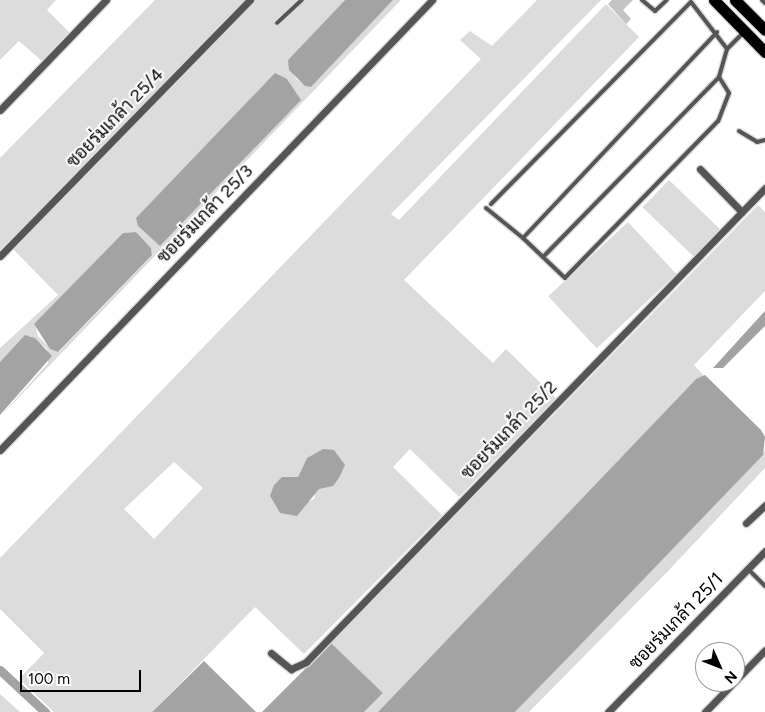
<!DOCTYPE html>
<meta charset="utf-8">
<style>
body{margin:0}
#map{position:relative;width:765px;height:712px;overflow:hidden;background:#fff;font-family:Figtree,Sarabun,sans-serif}
div>[style]{position:absolute}
.green>*{inset:0;background:#dcdcdc;transform-origin:0 0}
.water>*{inset:0;background:#a3a3a3}
.canal>*{height:9px;margin:-4.5px;padding:0 4.5px;transform-origin:4.5px;border-radius:4.5px;background:#a3a3a3}
.building>*{inset:0;background:#c4c4c4}
.roads{filter:drop-shadow(1px 0 #dbdbdb) drop-shadow(-1px 0 #dbdbdb) drop-shadow(0 1px #dbdbdb) drop-shadow(0 -1px #dbdbdb)}
.lane>*{height:4px;margin:-2px;padding:0 2px;transform-origin:2px;border-radius:2px;background:#555}
.street>*{height:7px;margin:-3.5px;padding:0 3.5px;transform-origin:3.5px;border-radius:3.5px;background:#555}
.primary>*{height:11px;margin:-5.5px;padding:0 5.5px;transform-origin:5.5px;border-radius:5.5px;background:#000}
span{translate:-50% -50%;white-space:nowrap;text-align:center;line-height:1.15;-webkit-text-stroke:4px #fff;paint-order:stroke}
.street-label{font-size:18px;color:#000}
.north{position:absolute;left:695px;top:642px;width:50px;height:50px;box-sizing:border-box;background:#fff;border:1px solid #999;border-radius:50%;rotate:134deg;font-size:14px;font-weight:700;line-height:20px;text-align:center;color:#000}
.north::after{content:'';display:block;margin:auto;width:18px;height:22px;background:#000;clip-path:polygon(50% 0,100% 100%,50% 72%,0 100%)}
.scale{position:absolute;left:20px;top:670px;width:121px;height:22px;box-sizing:border-box;border:2px solid #000;border-top:0;padding-left:6px;font-size:15px;line-height:18px;white-space:nowrap;color:#000;-webkit-text-stroke:4px #fff;paint-order:stroke}
</style>
<div id="map">
<div class="green">
<i style="clip-path:polygon(0 0,56px 0,47px 10px,69px 32px,42px 61px,19px 41px,0 60px)"></i>
<i style="clip-path:polygon(155px 0,245px 0,0 250px,0 158px)"></i>
<i style="clip-path:polygon(evenodd,254px 0,345px 0,288px 60px,296px 79px,311px 87px,393px 0,401px 0,0 417px,48px 363px,47px 349px,31px 336px,25px 336px,0 362px,0 348px,58px 295px,13px 249px,254px 0,287px 79px,300px 100px,160px 246px,287px 79px,254px 0,136px 232px,151px 248px,152px 255px,59px 352px,50px 348px,38px 336px,35px 324px,123px 233px,136px 232px)"></i>
<i style="clip-path:polygon(evenodd,537px 0,601px 0,391px 214px,399px 220px,606px 4px,639px 37px,404px 280px,493px 363px,506px 349px,556px 398px,459px 497px,410px 449px,393px 467px,442px 515px,304px 654px,255px 607px,152px 712px,54px 712px,19px 679px,44px 653px,0 609px,0 558px,481px 59px,460px 40px,470px 31px,492px 46px,537px 0,323px 449px,314px 499px,280px 513px,270px 496px,282px 477px,298px 477px,307px 458px,323px 449px,537px 0,174px 462px,203px 488px,154px 539px,124px 509px,174px 462px)"></i>
<i style="left:669px;top:180px;width:71px;height:38px;rotate:44deg"></i>
<i style="clip-path:polygon(758px 205px,765px 212px,765px 291px,694px 365px,704px 376px,696px 379px,378px 712px,364px 712px,383px 693px,331px 643px)"></i>
<i style="left:628px;top:222px;width:71px;height:109px;rotate:47deg"></i>
<i style="clip-path:polygon(765px 451px,765px 468px,669px 570px,529px 712px,515px 712px)"></i>
<i style="clip-path:polygon(0 694px,20px 712px,0 712px)"></i>
</div>
<div class="water">
<i style="clip-path:polygon(345px 0,393px 0,311px 87px,305px 86px,289px 70px,288px 60px)"></i>
<i style="clip-path:polygon(275px 73px,287px 79px,301px 100px,160px 246px,138px 226px,136px 218px)"></i>
<i style="clip-path:polygon(136px 232px,151px 248px,152px 255px,58px 352px,50px 349px,34px 324px,123px 233px)"></i>
<i style="clip-path:polygon(765px 311px,765px 326px,723px 368px,713px 368px)"></i>
<i style="clip-path:polygon(25px 335px,35px 338px,52px 356px,0 415px,0 362px)"></i>
<i style="clip-path:polygon(705px 375px,761px 430px,765px 437px,763px 455px,588px 637px,515px 712px,378px 712px,696px 379px)"></i>
<i style="clip-path:polygon(323px 449px,334px 450px,345px 465px,339px 478px,333px 486px,319px 489px,297px 516px,280px 513px,270px 496px,274px 485px,282px 477px,298px 477px,307px 458px)"></i>
<i style="clip-path:polygon(331px 643px,383px 693px,364px 712px,262px 712px)"></i>
<i style="clip-path:polygon(204px 661px,256px 712px,152px 712px)"></i>
</div>
<div class="canal">
<i style="left:0;top:670px;width:62px;rotate:43deg"></i>
</div>
<div class="building">
<i style="clip-path:polygon(612px 0,633px 0,623px 10px,631px 19px,626px 24px,608px 4px)"></i>
</div>
<div class="roads">
<div class="lane">
<i style="left:642px;top:0;width:17px;rotate:40deg"></i>
<i style="left:655px;top:11px;width:16px;rotate:-43deg"></i>
<i style="left:762px;top:0;width:4px;rotate:45deg"></i>
<i style="left:277px;top:23px;width:34px;rotate:-43deg"></i>
<i style="left:727px;top:49px;width:23px;rotate:-45deg"></i>
<i style="left:739px;top:131px;width:21px;rotate:31deg"></i>
<i style="left:757px;top:142px;width:8px;rotate:-14deg"></i>
<i style="left:491px;top:204px;width:284px;rotate:-45.3deg"></i>
<i style="left:691px;top:2px;width:59px;rotate:52.5deg"></i>
<i style="left:727px;top:49px;width:29px;rotate:106deg"></i>
<i style="left:719px;top:77px;width:19px;rotate:58deg"></i>
<i style="left:729px;top:93px;width:30px;rotate:111deg"></i>
<i style="left:718px;top:121px;width:219px;rotate:134.3deg"></i>
<i style="left:565px;top:278px;width:58px;rotate:-136.4deg"></i>
<i style="left:486px;top:208px;width:48px;rotate:39deg"></i>
<i style="left:523px;top:238px;width:283px;rotate:-46.7deg"></i>
<i style="left:543px;top:257px;width:252px;rotate:-45.6deg"></i>
<i style="left:748px;top:569px;width:24px;rotate:45deg"></i>
</div>
<div class="street">
<i style="left:0;top:110px;width:153px;rotate:-46.1deg"></i>
<i style="left:700px;top:169px;width:60px;rotate:45.7deg"></i>
<i style="left:0;top:256px;width:358px;rotate:-45.7deg"></i>
<i style="left:0;top:450px;width:624px;rotate:-46.17deg"></i>
<i style="left:746px;top:523px;width:26px;rotate:-43deg"></i>
<i style="left:271px;top:653px;width:26px;rotate:39deg"></i>
<i style="left:291px;top:669px;width:17px;rotate:-25deg"></i>
<i style="left:306px;top:662px;width:660px;rotate:-45.92deg"></i>
<i style="left:735px;top:681px;width:43px;rotate:-45.9deg"></i>
<i style="left:608px;top:712px;width:225px;rotate:-45.7deg"></i>
<i style="left:705px;top:712px;width:42px;rotate:-46deg"></i>
</div>
<div class="primary">
<i style="left:714px;top:0;width:73px;rotate:45.6deg"></i>
<i style="left:735px;top:0;width:42px;rotate:45deg"></i>
</div>
</div>
<div class="street-label">
<span style="left:115px;top:118px;rotate:-46deg">ซอยร่มเกล้า 25/4</span>
<span style="left:205px;top:214px;rotate:-46deg">ซอยร่มเกล้า 25/3</span>
<span style="left:509px;top:430px;rotate:-46deg">ซอยร่มเกล้า 25/2</span>
<span style="left:676px;top:621px;rotate:-46deg">ซอยร่มเกล้า 25/1</span>
</div>
<div class="north">N</div>
<div class="scale">100 m</div>
</div>
